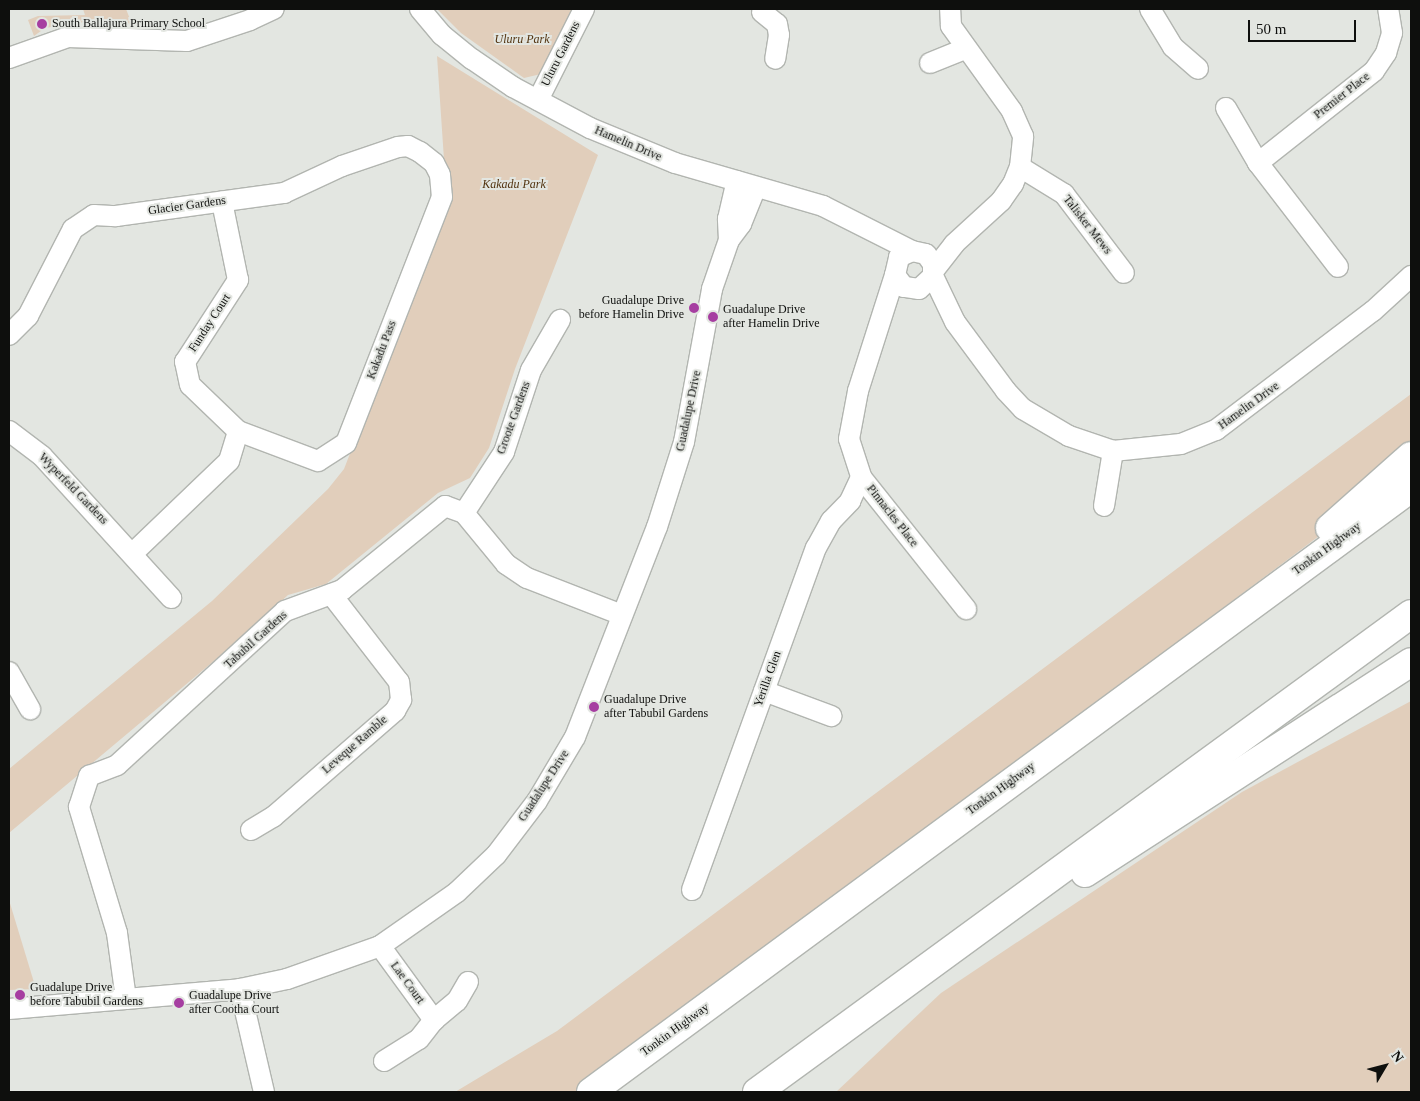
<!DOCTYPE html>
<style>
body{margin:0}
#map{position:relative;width:1420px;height:1101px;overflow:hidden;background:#e3e6e1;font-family:Georgia,serif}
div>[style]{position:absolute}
.green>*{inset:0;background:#e1cebb}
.roads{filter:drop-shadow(1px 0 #b2b5b0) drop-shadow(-1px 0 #b2b5b0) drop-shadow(0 1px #b2b5b0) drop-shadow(0 -1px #b2b5b0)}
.minor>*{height:20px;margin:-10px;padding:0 10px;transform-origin:10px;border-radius:10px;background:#fff}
.highway>*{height:28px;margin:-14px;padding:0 14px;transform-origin:14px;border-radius:14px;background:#fff}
.dots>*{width:14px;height:14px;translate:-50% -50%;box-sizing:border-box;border:2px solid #e3e6e1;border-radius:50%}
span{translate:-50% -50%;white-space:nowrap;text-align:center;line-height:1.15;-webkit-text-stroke:4px #e3e6e1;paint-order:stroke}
.poi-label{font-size:12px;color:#0e0f0d}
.left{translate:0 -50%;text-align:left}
.right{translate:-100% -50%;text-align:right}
.park-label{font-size:12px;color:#51320e;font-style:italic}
.street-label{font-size:12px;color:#0e0f0d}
.frame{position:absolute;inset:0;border:10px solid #0e0f0d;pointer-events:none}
.north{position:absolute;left:1360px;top:1041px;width:50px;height:50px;-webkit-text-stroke:4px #e3e6e1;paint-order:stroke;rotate:53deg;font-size:14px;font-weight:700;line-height:20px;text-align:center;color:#0e0f0d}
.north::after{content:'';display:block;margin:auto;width:18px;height:22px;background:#0e0f0d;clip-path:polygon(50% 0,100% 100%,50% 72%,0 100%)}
.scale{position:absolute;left:1248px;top:20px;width:108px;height:22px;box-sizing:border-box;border:2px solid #0e0f0d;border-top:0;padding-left:6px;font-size:15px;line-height:18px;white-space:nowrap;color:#0e0f0d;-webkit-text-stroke:4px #e3e6e1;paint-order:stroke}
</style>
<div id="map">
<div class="green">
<i style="clip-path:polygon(83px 9px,126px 9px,132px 24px,105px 19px,45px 28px,34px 36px,28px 20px,38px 16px,85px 15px)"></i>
<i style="clip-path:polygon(437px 9px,575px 9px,541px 74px,524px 78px,461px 33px)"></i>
<i style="clip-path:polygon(437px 56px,598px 155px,515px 369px,489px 448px,470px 478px,438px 493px,326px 584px,288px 595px,246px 634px,9px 833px,9px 769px,212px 601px,328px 489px,344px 469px,447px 204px)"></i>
<i style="clip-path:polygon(1411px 394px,1411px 467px,578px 1092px,455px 1092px,557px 1031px)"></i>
<i style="clip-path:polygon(1411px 701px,1411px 1092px,836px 1092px,941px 993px,1242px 792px)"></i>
<i style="clip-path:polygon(9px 900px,36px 989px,9px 990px)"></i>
</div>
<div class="roads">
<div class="minor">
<i style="left:420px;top:9px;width:34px;rotate:50deg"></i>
<i style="left:442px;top:35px;width:38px;rotate:39deg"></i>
<i style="left:472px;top:59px;width:50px;rotate:34.3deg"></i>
<i style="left:513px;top:87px;width:87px;rotate:28deg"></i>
<i style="left:590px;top:128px;width:92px;rotate:22.4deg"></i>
<i style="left:675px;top:163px;width:154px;rotate:16.2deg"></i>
<i style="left:823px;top:206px;width:100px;rotate:26.8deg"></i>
<i style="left:912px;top:251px;width:14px;rotate:12deg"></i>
<i style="left:926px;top:254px;width:12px;rotate:55deg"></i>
<i style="left:933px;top:264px;width:12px;rotate:90deg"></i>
<i style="left:933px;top:276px;width:19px;rotate:137deg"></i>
<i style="left:919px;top:289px;width:15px;rotate:-172deg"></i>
<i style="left:904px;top:287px;width:15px;rotate:-127deg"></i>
<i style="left:895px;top:275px;width:18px;rotate:-77deg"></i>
<i style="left:899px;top:257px;width:14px;rotate:-25deg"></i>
<i style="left:1150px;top:9px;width:44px;rotate:58.8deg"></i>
<i style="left:1173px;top:47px;width:33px;rotate:41deg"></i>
<i style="left:762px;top:12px;width:19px;rotate:39deg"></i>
<i style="left:777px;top:24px;width:11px;rotate:80deg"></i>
<i style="left:779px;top:35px;width:24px;rotate:99deg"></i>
<i style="left:9px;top:58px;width:63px;rotate:-19.6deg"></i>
<i style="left:68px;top:37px;width:119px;rotate:1.9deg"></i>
<i style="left:187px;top:41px;width:66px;rotate:-18.4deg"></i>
<i style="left:250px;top:20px;width:26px;rotate:-25deg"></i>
<i style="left:930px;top:63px;width:37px;rotate:-22deg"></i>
<i style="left:538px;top:100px;width:102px;rotate:-63.2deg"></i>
<i style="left:1226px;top:108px;width:64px;rotate:59.8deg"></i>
<i style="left:1258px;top:163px;width:131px;rotate:52.4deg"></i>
<i style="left:1258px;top:163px;width:148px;rotate:-38.4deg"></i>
<i style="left:1374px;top:71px;width:22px;rotate:-56deg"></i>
<i style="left:1386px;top:53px;width:21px;rotate:-73deg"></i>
<i style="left:1392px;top:33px;width:24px;rotate:-99deg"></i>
<i style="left:1020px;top:167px;width:52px;rotate:31.5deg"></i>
<i style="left:1064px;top:194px;width:99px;rotate:52.8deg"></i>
<i style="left:729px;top:240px;width:20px;rotate:-53deg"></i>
<i style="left:741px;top:224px;width:40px;rotate:-68deg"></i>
<i style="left:934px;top:270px;width:33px;rotate:-52deg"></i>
<i style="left:954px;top:244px;width:64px;rotate:-42.5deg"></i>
<i style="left:1001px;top:201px;width:21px;rotate:-55deg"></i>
<i style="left:1013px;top:184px;width:18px;rotate:-68deg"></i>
<i style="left:1020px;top:167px;width:31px;rotate:-84deg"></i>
<i style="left:1023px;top:136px;width:27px;rotate:-114deg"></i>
<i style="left:1012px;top:111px;width:105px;rotate:-125.7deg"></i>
<i style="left:951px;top:26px;width:17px;rotate:-93deg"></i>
<i style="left:895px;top:275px;width:122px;rotate:107.7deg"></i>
<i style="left:858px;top:391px;width:49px;rotate:100.6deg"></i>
<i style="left:849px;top:439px;width:40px;rotate:72deg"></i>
<i style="left:861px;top:477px;width:169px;rotate:51.5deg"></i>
<i style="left:933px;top:276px;width:51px;rotate:64.4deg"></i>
<i style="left:955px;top:322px;width:86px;rotate:53.5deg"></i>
<i style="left:1006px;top:391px;width:25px;rotate:47deg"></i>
<i style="left:1023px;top:409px;width:53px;rotate:30.4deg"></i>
<i style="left:1069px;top:436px;width:46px;rotate:18.8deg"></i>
<i style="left:1113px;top:451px;width:68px;rotate:-5.9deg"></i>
<i style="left:1181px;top:444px;width:38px;rotate:-22deg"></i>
<i style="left:1216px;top:430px;width:197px;rotate:-37.2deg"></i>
<i style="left:1373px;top:311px;width:52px;rotate:-42.6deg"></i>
<i style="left:9px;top:335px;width:27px;rotate:-45deg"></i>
<i style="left:28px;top:316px;width:98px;rotate:-62.7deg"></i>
<i style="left:73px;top:229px;width:25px;rotate:-34deg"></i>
<i style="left:94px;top:215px;width:22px;rotate:3deg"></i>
<i style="left:116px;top:216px;width:170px;rotate:-7.8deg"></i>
<i style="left:284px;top:193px;width:64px;rotate:-25deg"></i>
<i style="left:342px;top:166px;width:59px;rotate:-18.7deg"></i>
<i style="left:398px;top:147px;width:10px;rotate:-6deg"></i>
<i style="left:408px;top:146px;width:13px;rotate:27deg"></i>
<i style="left:420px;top:152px;width:18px;rotate:38deg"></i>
<i style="left:434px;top:163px;width:13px;rotate:63deg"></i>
<i style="left:440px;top:175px;width:22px;rotate:85deg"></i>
<i style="left:442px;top:197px;width:264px;rotate:111.3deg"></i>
<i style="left:346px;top:443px;width:33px;rotate:147deg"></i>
<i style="left:318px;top:461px;width:85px;rotate:-159.4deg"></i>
<i style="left:9px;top:431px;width:41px;rotate:37.1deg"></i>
<i style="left:42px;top:456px;width:192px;rotate:47.7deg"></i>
<i style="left:1104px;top:506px;width:56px;rotate:-80.7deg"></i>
<i style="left:464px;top:513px;width:73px;rotate:-56.7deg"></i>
<i style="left:504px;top:452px;width:86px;rotate:-71.8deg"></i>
<i style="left:531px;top:370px;width:58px;rotate:-59.9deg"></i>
<i style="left:133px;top:553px;width:133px;rotate:-43.8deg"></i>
<i style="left:229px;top:461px;width:31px;rotate:-73deg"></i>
<i style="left:238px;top:431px;width:66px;rotate:-136.2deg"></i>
<i style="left:190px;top:385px;width:24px;rotate:-102deg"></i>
<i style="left:185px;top:362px;width:98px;rotate:-57.1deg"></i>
<i style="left:238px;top:280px;width:80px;rotate:-101.6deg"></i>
<i style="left:9px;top:672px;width:43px;rotate:60.4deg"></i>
<i style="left:764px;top:691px;width:72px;rotate:20.5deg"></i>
<i style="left:251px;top:830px;width:26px;rotate:-31deg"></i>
<i style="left:273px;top:817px;width:162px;rotate:-41deg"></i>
<i style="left:395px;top:711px;width:13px;rotate:-61deg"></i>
<i style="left:401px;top:700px;width:18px;rotate:-96deg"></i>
<i style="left:399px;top:682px;width:111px;rotate:-127.7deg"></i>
<i style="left:692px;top:890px;width:364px;rotate:-70.1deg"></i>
<i style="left:816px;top:548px;width:31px;rotate:-61deg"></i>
<i style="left:831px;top:521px;width:28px;rotate:-46deg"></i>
<i style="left:850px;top:501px;width:26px;rotate:-65deg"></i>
<i style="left:380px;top:946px;width:92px;rotate:53.9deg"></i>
<i style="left:240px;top:989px;width:106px;rotate:76.9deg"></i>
<i style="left:126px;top:999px;width:67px;rotate:-97.8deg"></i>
<i style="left:117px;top:933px;width:132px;rotate:-106.8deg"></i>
<i style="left:79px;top:807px;width:33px;rotate:-72deg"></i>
<i style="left:89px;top:776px;width:30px;rotate:-21deg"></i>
<i style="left:117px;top:765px;width:228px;rotate:-42.5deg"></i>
<i style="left:285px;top:611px;width:61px;rotate:-20.2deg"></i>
<i style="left:342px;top:590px;width:133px;rotate:-39.2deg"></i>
<i style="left:445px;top:506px;width:20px;rotate:20deg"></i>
<i style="left:464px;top:513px;width:66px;rotate:50.5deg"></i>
<i style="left:506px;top:564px;width:25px;rotate:34deg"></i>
<i style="left:527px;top:578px;width:102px;rotate:21.3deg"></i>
<i style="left:9px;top:1009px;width:232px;rotate:-4.9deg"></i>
<i style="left:240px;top:989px;width:48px;rotate:-12deg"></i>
<i style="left:287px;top:979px;width:99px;rotate:-19.5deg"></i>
<i style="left:380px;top:946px;width:94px;rotate:-35deg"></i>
<i style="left:457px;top:892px;width:54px;rotate:-43.5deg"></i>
<i style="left:496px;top:855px;width:68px;rotate:-52.8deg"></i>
<i style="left:537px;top:801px;width:74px;rotate:-59.3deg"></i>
<i style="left:575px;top:737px;width:225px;rotate:-68.7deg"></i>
<i style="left:657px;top:527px;width:89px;rotate:-72.4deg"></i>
<i style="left:684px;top:442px;width:156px;rotate:-79.6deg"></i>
<i style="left:712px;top:289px;width:52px;rotate:-70.9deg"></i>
<i style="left:729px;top:240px;width:21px;rotate:-93deg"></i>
<i style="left:728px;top:219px;width:39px;rotate:-77deg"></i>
<i style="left:384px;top:1061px;width:41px;rotate:-32.2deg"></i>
<i style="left:419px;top:1039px;width:24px;rotate:-52deg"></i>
<i style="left:434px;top:1020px;width:30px;rotate:-40deg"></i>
<i style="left:457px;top:1001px;width:22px;rotate:-60deg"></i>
</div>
<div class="highway">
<i style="left:1330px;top:528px;width:108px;rotate:-41.6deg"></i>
<i style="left:1085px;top:873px;width:388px;rotate:-32.9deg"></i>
<i style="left:591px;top:1092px;width:1018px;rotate:-36.37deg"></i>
<i style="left:757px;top:1092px;width:810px;rotate:-36.16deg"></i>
</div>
</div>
<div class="dots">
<i style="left:42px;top:24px;background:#a63ea1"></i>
<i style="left:694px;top:308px;background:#a63ea1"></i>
<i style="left:713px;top:317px;background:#a63ea1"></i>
<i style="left:594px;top:707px;background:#a63ea1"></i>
<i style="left:20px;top:995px;background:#a63ea1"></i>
<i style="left:179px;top:1003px;background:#a63ea1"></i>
</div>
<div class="poi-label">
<span class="left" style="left:52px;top:24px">South Ballajura Primary School</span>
<span class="right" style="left:684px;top:308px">Guadalupe Drive<br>before Hamelin Drive</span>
<span class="left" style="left:723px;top:317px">Guadalupe Drive<br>after Hamelin Drive</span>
<span class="left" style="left:604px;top:707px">Guadalupe Drive<br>after Tabubil Gardens</span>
<span class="left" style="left:30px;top:995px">Guadalupe Drive<br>before Tabubil Gardens</span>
<span class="left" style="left:189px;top:1003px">Guadalupe Drive<br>after Cootha Court</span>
</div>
<div class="park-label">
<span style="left:522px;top:40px">Uluru Park</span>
<span style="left:514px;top:185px">Kakadu Park</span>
</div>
<div class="street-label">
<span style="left:561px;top:54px;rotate:-63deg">Uluru Gardens</span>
<span style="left:1342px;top:96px;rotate:-38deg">Premier Place</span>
<span style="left:628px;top:144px;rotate:23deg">Hamelin Drive</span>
<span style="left:187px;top:206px;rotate:-8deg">Glacier Gardens</span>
<span style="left:1087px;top:225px;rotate:52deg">Talisker Mews</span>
<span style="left:210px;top:323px;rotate:-57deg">Funday Court</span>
<span style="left:382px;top:350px;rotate:-69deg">Kakadu Pass</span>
<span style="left:1249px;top:406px;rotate:-36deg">Hamelin Drive</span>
<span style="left:689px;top:411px;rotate:-78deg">Guadalupe Drive</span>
<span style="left:514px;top:418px;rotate:-70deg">Groote Gardens</span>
<span style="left:73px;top:489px;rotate:46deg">Wyperfeld Gardens</span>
<span style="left:892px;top:516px;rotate:52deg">Pinnacles Place</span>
<span style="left:1327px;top:549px;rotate:-36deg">Tonkin Highway</span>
<span style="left:256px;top:640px;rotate:-42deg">Tabubil Gardens</span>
<span style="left:768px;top:679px;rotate:-70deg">Yerilla Glen</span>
<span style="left:355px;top:745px;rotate:-41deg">Leveque Ramble</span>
<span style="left:544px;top:786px;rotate:-57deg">Guadalupe Drive</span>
<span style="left:1001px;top:789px;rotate:-36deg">Tonkin Highway</span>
<span style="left:407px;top:983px;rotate:54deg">Lae Court</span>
<span style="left:675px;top:1030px;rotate:-36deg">Tonkin Highway</span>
</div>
<div class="frame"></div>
<div class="north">N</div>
<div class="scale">50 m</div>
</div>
